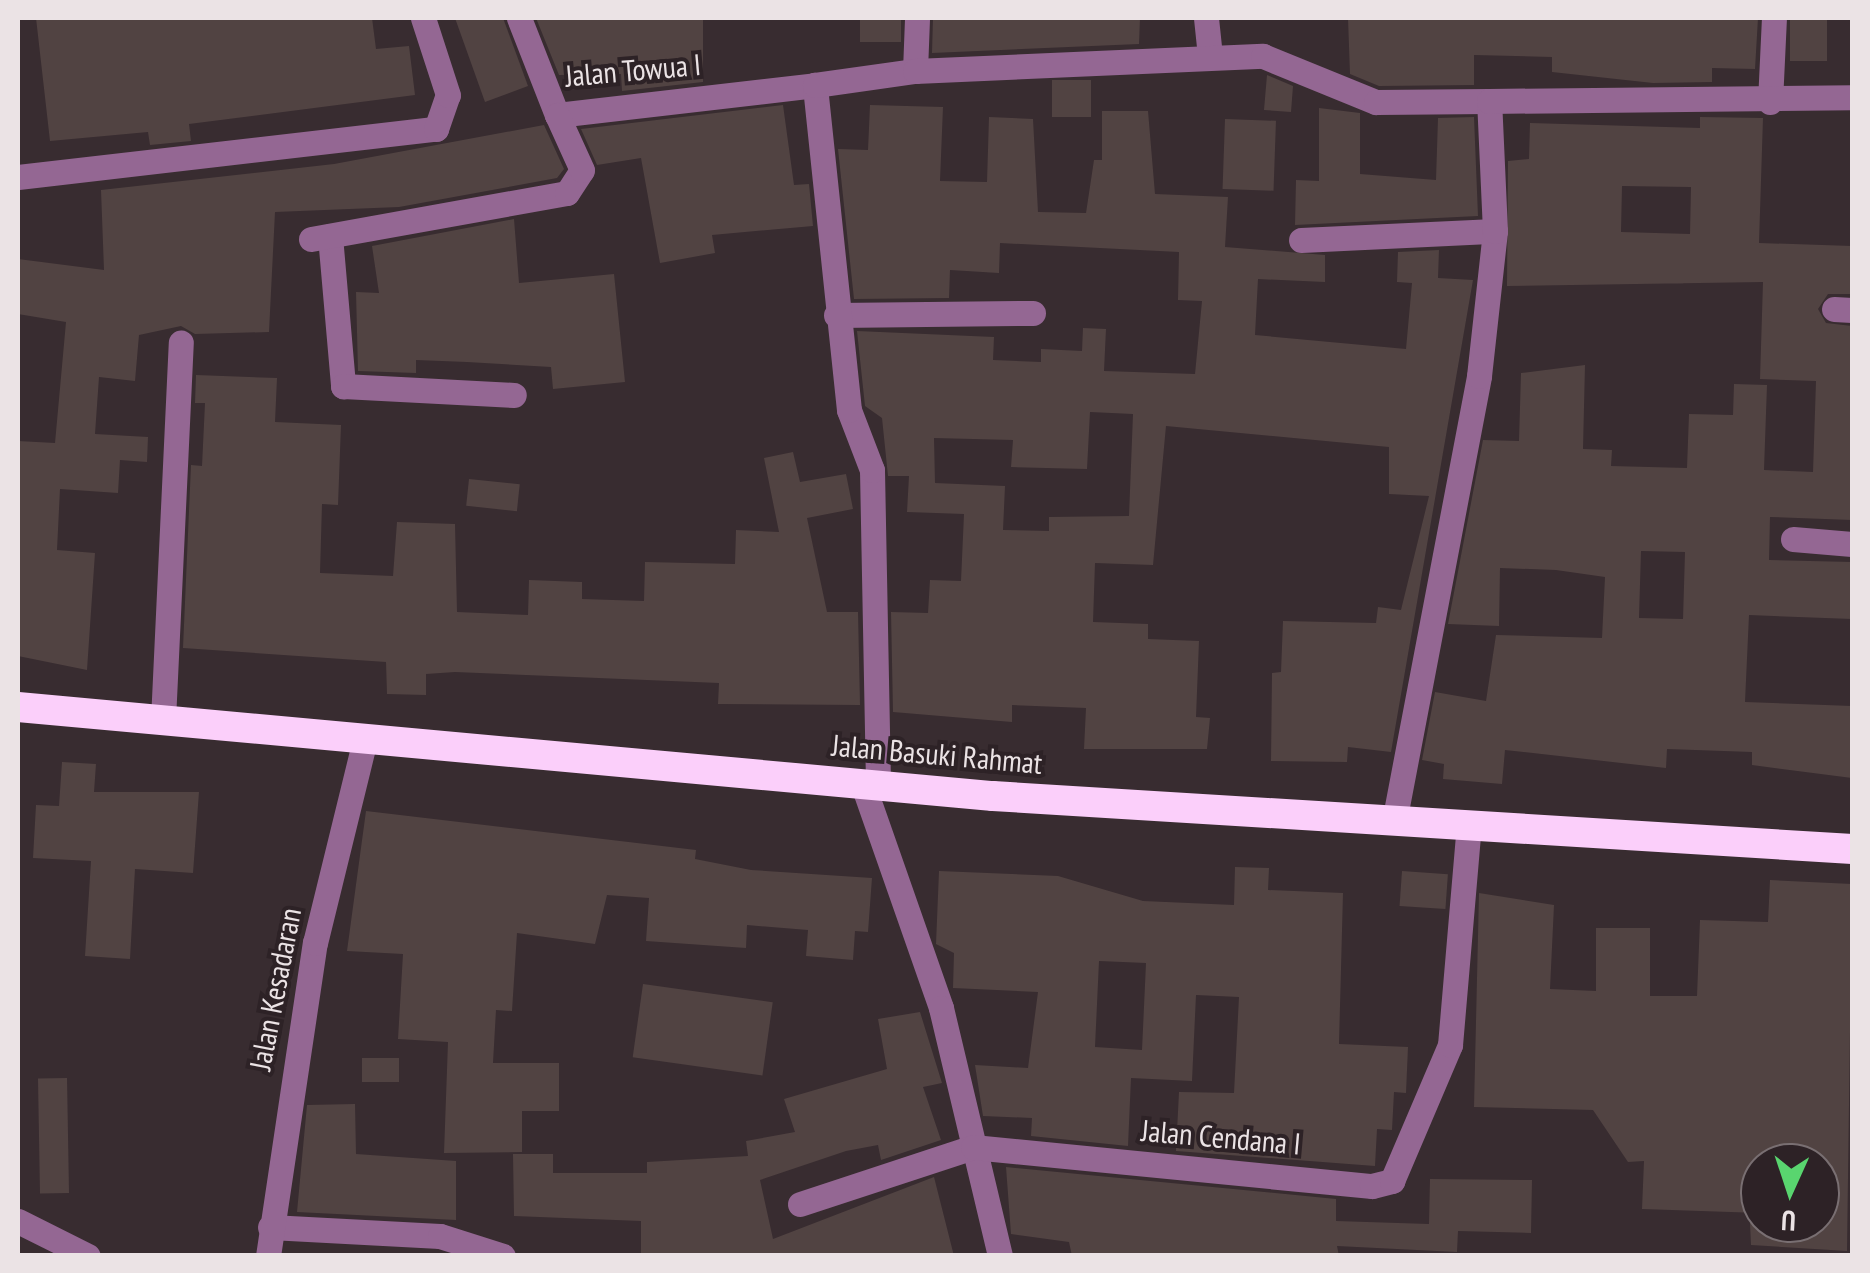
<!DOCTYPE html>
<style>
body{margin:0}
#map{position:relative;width:1870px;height:1273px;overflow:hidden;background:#382c30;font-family:"PT Sans Narrow",sans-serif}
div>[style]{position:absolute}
.building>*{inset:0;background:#514342;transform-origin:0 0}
.minor>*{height:25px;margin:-12.5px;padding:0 12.5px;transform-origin:12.5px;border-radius:12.5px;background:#946793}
.highway>*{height:30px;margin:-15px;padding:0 15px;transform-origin:15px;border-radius:15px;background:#fbcffa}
span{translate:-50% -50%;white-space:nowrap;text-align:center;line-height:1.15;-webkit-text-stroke:8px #2d2226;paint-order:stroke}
.street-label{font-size:30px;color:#ebe3e5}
.frame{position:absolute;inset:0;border:20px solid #ebe3e5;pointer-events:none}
.north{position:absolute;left:1740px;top:1143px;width:100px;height:100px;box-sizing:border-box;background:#2d2226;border:2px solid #796f72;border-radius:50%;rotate:183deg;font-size:28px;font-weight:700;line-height:40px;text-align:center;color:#ebe3e5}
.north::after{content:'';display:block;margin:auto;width:35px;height:45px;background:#59d56f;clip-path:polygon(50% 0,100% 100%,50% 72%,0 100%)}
</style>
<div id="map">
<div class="building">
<i style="clip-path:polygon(36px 18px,372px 18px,376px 49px,409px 46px,415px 95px,189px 124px,191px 141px,150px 145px,148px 132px,50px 141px)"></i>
<i style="clip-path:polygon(455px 18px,503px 18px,528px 86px,485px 102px)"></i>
<i style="clip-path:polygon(536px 18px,703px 18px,703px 82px,622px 91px,621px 74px,559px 75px)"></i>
<i style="left:860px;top:18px;width:41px;height:24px"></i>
<i style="clip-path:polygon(933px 18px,1140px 18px,1139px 44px,932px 53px)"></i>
<i style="clip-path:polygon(1348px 18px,1758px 18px,1755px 69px,1712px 68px,1712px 82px,1653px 83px,1552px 72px,1552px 57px,1474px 55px,1474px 85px,1379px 86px,1350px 74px)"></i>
<i style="left:1790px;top:18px;width:37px;height:43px"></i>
<i style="clip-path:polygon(1267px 75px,1293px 86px,1291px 112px,1264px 110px)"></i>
<i style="left:1091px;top:80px;width:37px;height:39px;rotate:90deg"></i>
<i style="clip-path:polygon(783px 105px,794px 185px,809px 184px,813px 226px,712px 235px,715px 253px,660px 263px,641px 158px,597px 165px,581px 129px)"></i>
<i style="clip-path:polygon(evenodd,870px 105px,943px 107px,940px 181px,987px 182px,989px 117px,1033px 119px,1038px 212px,1086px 213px,1094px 160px,1102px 160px,1102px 111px,1148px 111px,1155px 194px,1228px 197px,1225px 247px,1325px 255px,1325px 282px,1258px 279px,1255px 335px,1406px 349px,1412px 283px,1397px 282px,1398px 252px,1439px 250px,1438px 278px,1473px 280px,1391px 752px,1348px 747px,1347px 762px,1271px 761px,1272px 673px,1281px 672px,1283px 621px,1376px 623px,1378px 607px,1401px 610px,1429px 496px,1389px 494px,1389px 447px,1166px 426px,1153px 565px,1095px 563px,1093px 622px,1148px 624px,1148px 639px,1199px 641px,1196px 717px,1210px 718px,1207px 749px,1084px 749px,1086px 708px,1012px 705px,1012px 722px,893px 712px,891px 612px,928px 613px,930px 580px,961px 581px,964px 514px,907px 512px,909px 476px,888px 476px,882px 418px,865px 406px,857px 331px,994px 337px,993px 360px,1041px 362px,1041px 349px,1082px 351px,1083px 328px,1106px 329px,1104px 371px,1195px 374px,1202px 301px,1178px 300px,1179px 252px,1000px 243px,999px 273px,950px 270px,949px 298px,854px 299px,838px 149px,868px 150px,870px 105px,1090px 412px,1133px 414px,1129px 516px,1049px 517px,1049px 531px,1003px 530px,1005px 486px,935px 483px,934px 438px,1013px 440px,1011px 467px,1087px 469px,1090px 412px)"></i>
<i style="clip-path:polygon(1319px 108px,1360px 113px,1360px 174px,1436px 180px,1438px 118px,1474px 117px,1478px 216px,1295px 225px,1296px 180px,1319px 181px)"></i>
<i style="clip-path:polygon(evenodd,1700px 117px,1763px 118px,1759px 243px,1852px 246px,1852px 294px,1828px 294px,1818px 309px,1826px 323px,1852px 326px,1852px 520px,1770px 517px,1769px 560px,1852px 562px,1852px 619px,1749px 615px,1745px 702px,1852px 706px,1852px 778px,1752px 765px,1752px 752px,1667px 749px,1666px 768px,1505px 750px,1502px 784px,1443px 779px,1444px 764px,1422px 760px,1435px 692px,1486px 701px,1496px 635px,1602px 638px,1605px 577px,1556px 570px,1500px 568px,1499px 626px,1448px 624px,1483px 440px,1519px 441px,1521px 373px,1585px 365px,1583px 449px,1612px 450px,1611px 466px,1687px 468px,1689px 414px,1733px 415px,1734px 384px,1767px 385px,1764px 470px,1813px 472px,1816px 381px,1760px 379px,1763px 282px,1507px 286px,1508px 161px,1529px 159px,1530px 123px,1700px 128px,1700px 117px,1622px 186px,1691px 187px,1690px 234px,1621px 232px,1622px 186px,1700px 117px,1641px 551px,1685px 552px,1683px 619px,1639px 618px,1641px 551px)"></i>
<i style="left:1225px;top:119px;width:51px;height:70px;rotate:2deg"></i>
<i style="clip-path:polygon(544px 125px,564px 169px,557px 178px,399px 207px,275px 212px,269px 332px,195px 334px,181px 326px,139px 335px,135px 381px,99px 377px,95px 434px,148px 437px,147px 462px,120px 460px,118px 493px,60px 489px,57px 550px,95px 553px,87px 670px,18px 656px,18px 441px,55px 443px,66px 322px,18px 314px,18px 259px,104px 270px,101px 190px,334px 164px)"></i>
<i style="clip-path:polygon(514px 219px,519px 283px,614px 274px,625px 382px,553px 389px,551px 367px,467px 362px,416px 360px,416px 373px,358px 371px,356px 292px,379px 293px,372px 246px)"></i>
<i style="clip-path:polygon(196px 375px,277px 378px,275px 422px,341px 425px,338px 505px,322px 504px,320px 573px,393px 576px,397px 522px,455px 524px,457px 612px,528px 615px,529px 580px,582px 582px,582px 599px,644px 601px,645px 562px,735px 564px,736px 530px,779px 532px,764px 458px,793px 452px,800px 482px,846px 474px,853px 509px,807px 518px,827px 612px,858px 612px,860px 705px,718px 704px,719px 683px,455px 672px,426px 674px,426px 695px,387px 694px,386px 662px,183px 648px,191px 465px,202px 466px,205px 403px,195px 403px)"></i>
<i style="left:469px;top:479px;width:51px;height:27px;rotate:6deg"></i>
<i style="clip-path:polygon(62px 762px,96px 764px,94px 792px,199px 792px,193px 873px,135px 869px,130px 959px,85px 956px,91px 861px,33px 858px,36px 805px,59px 806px)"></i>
<i style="clip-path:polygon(366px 811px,696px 850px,695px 859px,751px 870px,872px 878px,868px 932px,855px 931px,853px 960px,806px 956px,808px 930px,747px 925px,746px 948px,646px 941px,649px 898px,607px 895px,595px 944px,517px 933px,512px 1011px,496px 1010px,493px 1063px,559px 1063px,559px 1111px,522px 1111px,522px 1152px,444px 1153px,448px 1042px,398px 1039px,403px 954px,347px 951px)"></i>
<i style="clip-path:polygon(evenodd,1235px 867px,1269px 868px,1268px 890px,1343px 893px,1339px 1044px,1408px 1047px,1406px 1093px,1394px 1092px,1392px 1130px,1377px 1129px,1375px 1166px,1176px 1151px,1179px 1092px,1234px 1093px,1239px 997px,1196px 995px,1192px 1081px,1131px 1078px,1128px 1146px,1031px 1136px,1032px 1118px,983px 1116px,975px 1065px,1028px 1068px,1038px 992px,953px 988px,954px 953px,936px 944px,939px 871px,1058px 876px,1143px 901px,1234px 905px,1235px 867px,1099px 961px,1146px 963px,1142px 1050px,1095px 1047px,1099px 961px)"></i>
<i style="left:1402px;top:871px;width:46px;height:35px;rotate:4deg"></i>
<i style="clip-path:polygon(1770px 880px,1852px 884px,1847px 1251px,1751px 1245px,1750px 1223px,1820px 1223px,1820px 1155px,1760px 1158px,1760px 1213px,1642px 1209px,1644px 1161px,1628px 1162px,1593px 1110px,1474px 1107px,1479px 893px,1554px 905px,1550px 989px,1596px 991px,1596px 928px,1650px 928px,1650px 996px,1697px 996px,1700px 920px,1768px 922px)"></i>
<i style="left:643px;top:984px;width:131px;height:74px;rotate:8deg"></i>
<i style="clip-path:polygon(920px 1012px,942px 1083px,923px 1087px,941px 1140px,881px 1160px,878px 1145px,846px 1151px,760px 1180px,773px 1239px,934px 1177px,954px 1256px,641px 1256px,641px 1221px,514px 1216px,513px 1154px,553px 1154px,553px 1173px,647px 1173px,647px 1162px,748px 1156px,746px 1141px,795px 1132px,784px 1099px,887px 1069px,878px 1019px)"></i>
<i style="left:399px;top:1058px;width:24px;height:37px;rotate:90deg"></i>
<i style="left:67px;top:1078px;width:115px;height:29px;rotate:89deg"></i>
<i style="clip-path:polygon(355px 1104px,356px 1154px,456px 1161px,456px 1220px,297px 1212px,307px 1105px)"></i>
<i style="clip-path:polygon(1006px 1167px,1336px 1199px,1336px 1221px,1429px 1224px,1430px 1179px,1532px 1180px,1531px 1233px,1458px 1231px,1457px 1252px,1337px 1246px,1339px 1256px,1072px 1256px,1069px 1242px,1011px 1234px)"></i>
</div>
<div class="minor">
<i style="left:519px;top:18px;width:104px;rotate:68.6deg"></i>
<i style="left:557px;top:115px;width:260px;rotate:-6.6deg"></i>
<i style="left:1206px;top:18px;width:37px;rotate:84deg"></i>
<i style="left:915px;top:71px;width:53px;rotate:-87.8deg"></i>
<i style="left:1770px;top:102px;width:84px;rotate:-87.3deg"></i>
<i style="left:18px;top:177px;width:421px;rotate:-6.6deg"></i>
<i style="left:436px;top:129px;width:36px;rotate:-71deg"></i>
<i style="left:448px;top:95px;width:81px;rotate:-108deg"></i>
<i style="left:330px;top:236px;width:151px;rotate:85deg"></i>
<i style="left:343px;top:386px;width:171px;rotate:3deg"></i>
<i style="left:311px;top:239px;width:260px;rotate:-10.2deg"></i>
<i style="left:567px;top:193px;width:27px;rotate:-57deg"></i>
<i style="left:582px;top:170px;width:60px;rotate:-114.4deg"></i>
<i style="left:1301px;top:240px;width:194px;rotate:-2.7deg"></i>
<i style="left:1834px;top:309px;width:18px;rotate:3deg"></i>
<i style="left:836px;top:315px;width:197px;rotate:-0.6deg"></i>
<i style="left:1793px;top:539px;width:59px;rotate:4.8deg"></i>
<i style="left:163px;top:720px;width:378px;rotate:-87.3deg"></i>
<i style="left:862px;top:782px;width:239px;rotate:70.7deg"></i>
<i style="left:941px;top:1008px;width:255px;rotate:76.6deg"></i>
<i style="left:878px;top:783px;width:313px;rotate:-91.1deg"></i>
<i style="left:872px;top:470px;width:64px;rotate:-111deg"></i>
<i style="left:849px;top:410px;width:327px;rotate:-96deg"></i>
<i style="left:815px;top:85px;width:101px;rotate:-8deg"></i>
<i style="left:915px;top:71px;width:348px;rotate:-2.5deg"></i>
<i style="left:1263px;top:56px;width:122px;rotate:22.2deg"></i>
<i style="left:1376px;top:102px;width:113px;rotate:-0.5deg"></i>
<i style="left:1394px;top:822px;width:454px;rotate:-79.2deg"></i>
<i style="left:1479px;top:376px;width:146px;rotate:-83.7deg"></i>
<i style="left:1495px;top:231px;width:130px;rotate:-92.6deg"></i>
<i style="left:1489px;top:101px;width:363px;rotate:-0.6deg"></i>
<i style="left:800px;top:1204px;width:182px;rotate:-18.2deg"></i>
<i style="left:973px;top:1147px;width:401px;rotate:5.6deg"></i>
<i style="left:1372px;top:1186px;width:21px;rotate:-14deg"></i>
<i style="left:1392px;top:1181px;width:148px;rotate:-66.9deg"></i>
<i style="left:1450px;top:1045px;width:221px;rotate:-85.1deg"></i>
<i style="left:18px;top:1221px;width:78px;rotate:26.6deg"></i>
<i style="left:270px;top:1227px;width:170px;rotate:3deg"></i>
<i style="left:440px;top:1236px;width:66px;rotate:17.6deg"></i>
<i style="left:268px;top:1256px;width:317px;rotate:-81.5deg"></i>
<i style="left:315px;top:943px;width:210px;rotate:-76.2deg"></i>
</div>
<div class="highway">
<i style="left:18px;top:707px;width:979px;rotate:5.22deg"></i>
<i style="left:993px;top:796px;width:861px;rotate:3.53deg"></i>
</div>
<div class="street-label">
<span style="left:633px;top:70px;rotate:-5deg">Jalan Towua I</span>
<span style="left:937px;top:754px;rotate:5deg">Jalan Basuki Rahmat</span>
<span style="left:275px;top:989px;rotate:-79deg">Jalan Kesadaran</span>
<span style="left:1221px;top:1137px;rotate:5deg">Jalan Cendana I</span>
</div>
<div class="frame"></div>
<div class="north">U</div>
</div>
